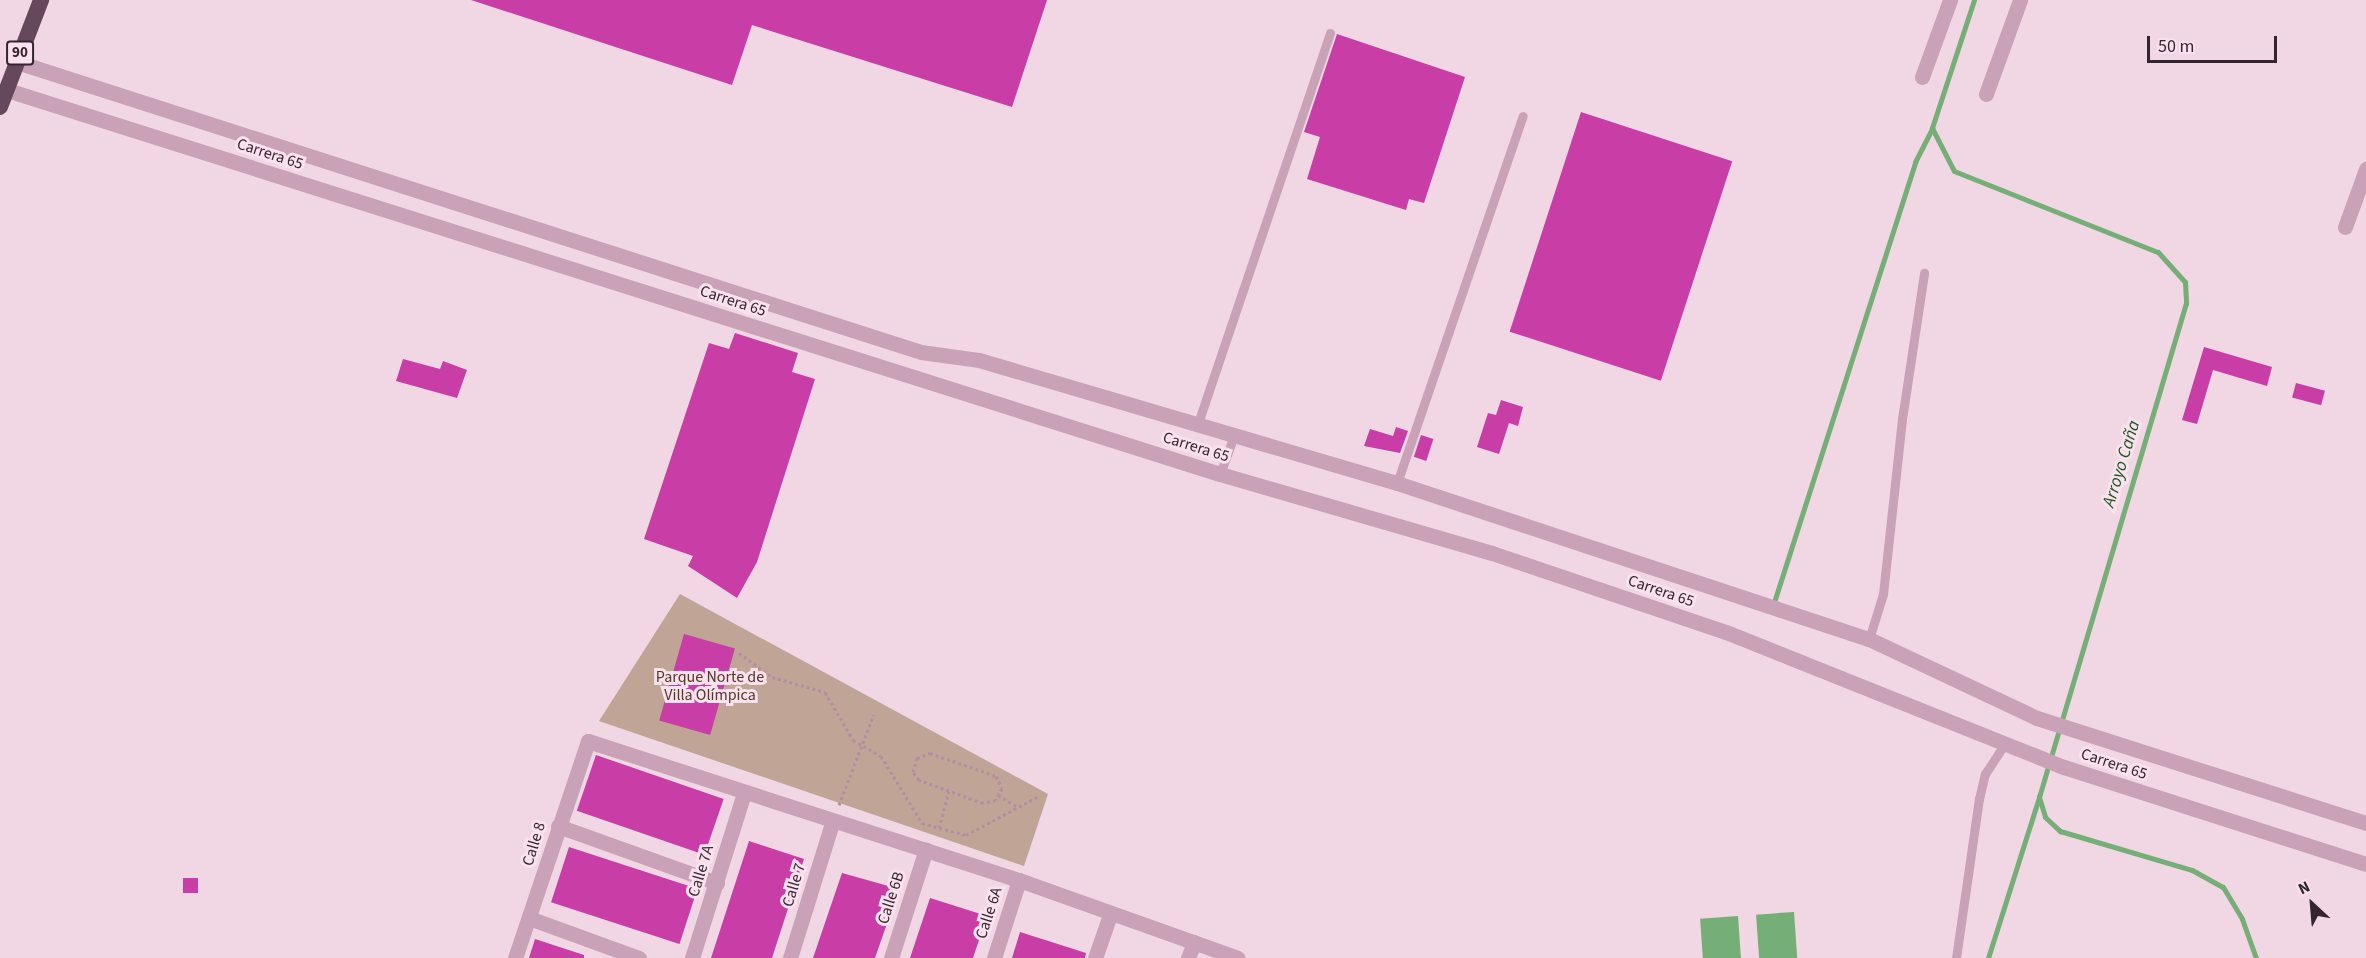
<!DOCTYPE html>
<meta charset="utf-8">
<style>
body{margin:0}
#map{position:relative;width:2366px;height:958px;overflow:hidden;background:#f1d6e3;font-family:"Source Sans 3",sans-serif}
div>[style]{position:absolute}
.green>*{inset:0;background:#c0a496}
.water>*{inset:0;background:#75ae77;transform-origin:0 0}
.stream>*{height:5px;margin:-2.5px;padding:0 2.5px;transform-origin:2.5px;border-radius:2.5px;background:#75ae77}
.building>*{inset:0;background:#c83da6;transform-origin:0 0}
.path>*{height:3px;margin-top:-1.5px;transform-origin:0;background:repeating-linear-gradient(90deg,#b48da3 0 3px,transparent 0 6px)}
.service>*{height:9px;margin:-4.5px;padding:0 4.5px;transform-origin:4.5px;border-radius:4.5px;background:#c9a2b7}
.minor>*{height:15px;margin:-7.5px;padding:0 7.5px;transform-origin:7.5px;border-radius:7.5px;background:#c9a2b7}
.trunk>*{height:16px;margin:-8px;padding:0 8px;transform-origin:8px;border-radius:8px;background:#65485c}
span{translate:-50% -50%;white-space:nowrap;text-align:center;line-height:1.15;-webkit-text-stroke:6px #f9e2ed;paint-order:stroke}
.shield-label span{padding:2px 4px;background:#f9e2ed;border:2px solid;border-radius:4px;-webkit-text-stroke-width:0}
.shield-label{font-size:15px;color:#33252f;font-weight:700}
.street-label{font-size:16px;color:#33252f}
.park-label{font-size:16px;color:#523828}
.water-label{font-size:18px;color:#1a551e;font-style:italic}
.north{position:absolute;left:2282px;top:874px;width:60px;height:60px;-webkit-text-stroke:4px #f9e2ed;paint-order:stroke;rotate:334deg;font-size:16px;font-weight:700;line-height:24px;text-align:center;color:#33252f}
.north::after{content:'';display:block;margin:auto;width:21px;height:27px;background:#33252f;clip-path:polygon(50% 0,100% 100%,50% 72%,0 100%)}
.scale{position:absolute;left:2147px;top:36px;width:130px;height:27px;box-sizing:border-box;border:3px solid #33252f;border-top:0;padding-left:8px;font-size:18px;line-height:21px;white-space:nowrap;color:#33252f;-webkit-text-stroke:4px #f9e2ed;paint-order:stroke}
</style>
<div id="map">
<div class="green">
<i style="clip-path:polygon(680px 594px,1048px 794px,1024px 866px,599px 721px)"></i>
</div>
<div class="water">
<i style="left:1794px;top:912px;width:46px;height:38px;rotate:86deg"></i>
<i style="left:1738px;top:916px;width:42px;height:38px;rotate:86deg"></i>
</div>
<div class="stream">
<i style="left:1974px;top:0;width:135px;rotate:108.2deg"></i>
<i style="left:1932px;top:128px;width:48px;rotate:62.9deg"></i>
<i style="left:1954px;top:171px;width:219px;rotate:21.7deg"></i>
<i style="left:2158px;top:252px;width:40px;rotate:48deg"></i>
<i style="left:2185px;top:282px;width:21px;rotate:87deg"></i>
<i style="left:2186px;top:303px;width:515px;rotate:106.57deg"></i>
<i style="left:2039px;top:797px;width:21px;rotate:73deg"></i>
<i style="left:2045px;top:817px;width:21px;rotate:43deg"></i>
<i style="left:2060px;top:831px;width:138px;rotate:16.5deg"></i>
<i style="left:2192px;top:870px;width:35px;rotate:29deg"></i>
<i style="left:2223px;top:887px;width:37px;rotate:59deg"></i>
<i style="left:2242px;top:919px;width:41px;rotate:70.3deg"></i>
<i style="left:1775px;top:599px;width:459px;rotate:-72.2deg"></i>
<i style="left:1915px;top:162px;width:38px;rotate:-63deg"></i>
<i style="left:1988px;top:958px;width:169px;rotate:-72.4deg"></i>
</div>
<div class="building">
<i style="clip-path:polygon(471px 0,1047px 0,1012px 107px,752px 25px,732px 85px)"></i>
<i style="clip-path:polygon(1337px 34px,1465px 77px,1424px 203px,1409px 199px,1406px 210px,1307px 179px,1320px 137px,1304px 132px)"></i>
<i style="left:1581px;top:112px;width:159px;height:231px;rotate:18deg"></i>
<i style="clip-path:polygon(735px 333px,798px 353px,792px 372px,815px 379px,757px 562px,737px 598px,688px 566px,693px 556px,644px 539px,709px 343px,729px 349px)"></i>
<i style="clip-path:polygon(2204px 347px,2272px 367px,2267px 386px,2213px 370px,2197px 424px,2182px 420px)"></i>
<i style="clip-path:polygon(403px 359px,440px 369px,443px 361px,467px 370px,457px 398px,396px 381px)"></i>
<i style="left:2296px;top:383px;width:30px;height:15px;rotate:15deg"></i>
<i style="clip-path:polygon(1501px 400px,1523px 407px,1518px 426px,1509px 423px,1499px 454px,1477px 447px,1488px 413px,1496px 415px)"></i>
<i style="clip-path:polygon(1396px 427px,1408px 431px,1400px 453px,1364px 446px,1370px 429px,1393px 436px)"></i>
<i style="left:1421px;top:435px;width:13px;height:23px;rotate:18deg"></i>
<i style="left:684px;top:634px;width:53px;height:90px;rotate:16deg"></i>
<i style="left:596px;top:755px;width:135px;height:59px;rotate:19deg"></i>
<i style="clip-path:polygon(749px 841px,804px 859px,772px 958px,711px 958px)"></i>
<i style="left:569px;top:847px;width:135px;height:58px;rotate:18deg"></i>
<i style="clip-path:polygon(842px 873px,899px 889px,875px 958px,813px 958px)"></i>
<i style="left:183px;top:878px;width:15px;height:15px"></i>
<i style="clip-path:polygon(930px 898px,987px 916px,973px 958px,910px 958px)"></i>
<i style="clip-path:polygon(1020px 932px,1086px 953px,1085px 958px,1012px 958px)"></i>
<i style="clip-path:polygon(535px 939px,584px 955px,584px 958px,529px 958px)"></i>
</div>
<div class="path">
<i style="left:739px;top:653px;width:41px;rotate:36deg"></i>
<i style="left:772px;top:677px;width:55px;rotate:15.8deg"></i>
<i style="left:825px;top:692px;width:56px;rotate:59.7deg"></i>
<i style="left:853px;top:740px;width:32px;rotate:30deg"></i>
<i style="left:881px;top:756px;width:79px;rotate:58.5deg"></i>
<i style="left:922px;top:823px;width:46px;rotate:15.3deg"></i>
<i style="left:966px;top:835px;width:81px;rotate:-28.2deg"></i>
<i style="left:930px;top:753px;width:70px;rotate:19.2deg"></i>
<i style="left:996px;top:776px;width:13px;rotate:63deg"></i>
<i style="left:1002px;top:788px;width:13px;rotate:117deg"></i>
<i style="left:996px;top:800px;width:13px;rotate:167deg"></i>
<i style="left:983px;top:803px;width:68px;rotate:-160.2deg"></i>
<i style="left:919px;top:780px;width:10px;rotate:-127deg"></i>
<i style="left:913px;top:772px;width:15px;rotate:-74deg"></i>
<i style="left:917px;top:758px;width:14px;rotate:-21deg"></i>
<i style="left:998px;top:795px;width:23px;rotate:31deg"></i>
<i style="left:839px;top:805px;width:97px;rotate:-69deg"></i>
<i style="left:939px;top:828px;width:38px;rotate:-75deg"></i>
</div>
<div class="service">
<i style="left:1197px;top:426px;width:415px;rotate:-71.3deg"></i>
<i style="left:1220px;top:474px;width:38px;rotate:-70deg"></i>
<i style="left:1397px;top:483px;width:388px;rotate:-71.1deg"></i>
<i style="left:1869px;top:639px;width:47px;rotate:-72.7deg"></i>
<i style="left:1883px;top:594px;width:176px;rotate:-83.8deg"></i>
<i style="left:1902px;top:419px;width:148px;rotate:-81.4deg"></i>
<i style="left:1956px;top:958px;width:161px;rotate:-81.8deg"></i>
<i style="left:1979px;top:799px;width:26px;rotate:-77deg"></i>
<i style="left:1985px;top:774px;width:37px;rotate:-57deg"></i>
</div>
<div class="minor">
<i style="left:17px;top:62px;width:949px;rotate:17.79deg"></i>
<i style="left:921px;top:352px;width:59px;rotate:7.9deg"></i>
<i style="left:979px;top:360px;width:436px;rotate:16.4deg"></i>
<i style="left:1397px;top:483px;width:497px;rotate:18.3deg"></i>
<i style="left:1869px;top:639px;width:186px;rotate:25.2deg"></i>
<i style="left:2037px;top:718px;width:345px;rotate:17.7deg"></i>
<i style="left:1922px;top:77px;width:82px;rotate:-70deg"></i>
<i style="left:7px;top:90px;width:1272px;rotate:17.57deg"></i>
<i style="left:1220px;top:474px;width:283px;rotate:16.2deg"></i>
<i style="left:1492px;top:553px;width:247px;rotate:18.7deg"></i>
<i style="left:1726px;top:632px;width:364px;rotate:21.8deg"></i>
<i style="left:2064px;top:767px;width:317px;rotate:17.8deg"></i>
<i style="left:1986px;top:94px;width:100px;rotate:-70.1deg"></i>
<i style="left:2345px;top:227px;width:62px;rotate:-70.1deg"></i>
<i style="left:558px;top:826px;width:169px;rotate:19.7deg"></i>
<i style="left:529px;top:918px;width:117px;rotate:20deg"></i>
<i style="left:515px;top:958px;width:229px;rotate:-71.4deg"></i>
<i style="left:588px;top:741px;width:453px;rotate:17.9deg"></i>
<i style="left:1019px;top:880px;width:232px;rotate:19.6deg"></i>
<i style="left:692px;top:958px;width:173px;rotate:-72.5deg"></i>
<i style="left:790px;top:958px;width:141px;rotate:-72.7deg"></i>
<i style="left:891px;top:958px;width:114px;rotate:-72.2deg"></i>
<i style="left:994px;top:958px;width:82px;rotate:-72.2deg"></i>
<i style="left:1095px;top:958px;width:46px;rotate:-70.8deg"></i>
<i style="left:1188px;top:958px;width:17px;rotate:-69deg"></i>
</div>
<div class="trunk">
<i style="left:0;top:107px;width:115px;rotate:-69deg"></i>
</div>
<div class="shield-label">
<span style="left:20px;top:53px">90</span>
</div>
<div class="street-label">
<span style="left:270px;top:154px;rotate:18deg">Carrera 65</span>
<span style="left:733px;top:301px;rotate:18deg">Carrera 65</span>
<span style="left:1196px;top:447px;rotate:17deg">Carrera 65</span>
<span style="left:1661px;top:591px;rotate:19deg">Carrera 65</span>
<span style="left:2114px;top:764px;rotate:18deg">Carrera 65</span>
<span style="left:534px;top:844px;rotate:-73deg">Calle 8</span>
<span style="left:701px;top:871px;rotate:-73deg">Calle 7A</span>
<span style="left:794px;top:885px;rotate:-73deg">Calle 7</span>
<span style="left:891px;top:898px;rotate:-72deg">Calle 6B</span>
<span style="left:989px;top:913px;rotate:-72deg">Calle 6A</span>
</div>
<div class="park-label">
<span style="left:710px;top:686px">Parque Norte de<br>Villa Olímpica</span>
</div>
<div class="water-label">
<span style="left:2122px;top:464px;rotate:-73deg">Arroyo Caña</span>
</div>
<div class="north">N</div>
<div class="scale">50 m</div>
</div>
